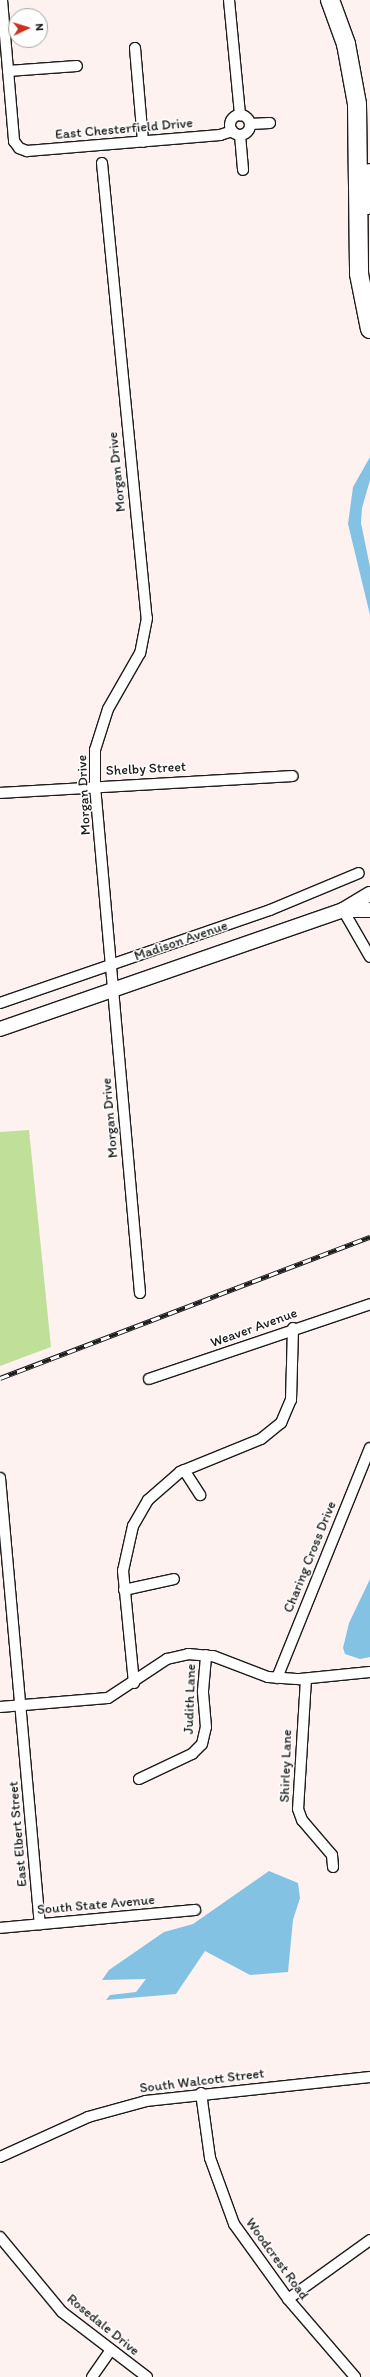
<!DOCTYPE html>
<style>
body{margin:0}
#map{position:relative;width:370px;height:2377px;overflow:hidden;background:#fef2f0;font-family:Itim,sans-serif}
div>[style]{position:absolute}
.green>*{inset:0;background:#c0e099}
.water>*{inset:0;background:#84c2e4}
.roads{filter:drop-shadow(1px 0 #1c1c1c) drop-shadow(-1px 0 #1c1c1c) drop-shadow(0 1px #1c1c1c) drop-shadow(0 -1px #1c1c1c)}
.street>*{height:10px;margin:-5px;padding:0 5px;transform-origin:5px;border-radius:5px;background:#fff}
.street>.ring{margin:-5px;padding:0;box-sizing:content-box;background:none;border:10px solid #fff;border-radius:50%}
.secondary>*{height:14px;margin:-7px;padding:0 7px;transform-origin:7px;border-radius:7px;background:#fff}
.highway>*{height:18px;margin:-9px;padding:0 9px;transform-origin:9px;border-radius:9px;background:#fff}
.rail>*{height:4.5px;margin-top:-2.25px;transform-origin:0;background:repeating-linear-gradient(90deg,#fff 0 9px,#1c1c1c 0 18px);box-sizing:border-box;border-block:1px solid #1c1c1c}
span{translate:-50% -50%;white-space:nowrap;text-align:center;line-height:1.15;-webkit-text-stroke:3px #fff;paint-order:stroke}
.street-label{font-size:14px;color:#1c1c1c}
.north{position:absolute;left:8px;top:8px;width:40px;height:40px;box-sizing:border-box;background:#fff;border:1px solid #a4a4a4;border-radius:50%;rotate:86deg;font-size:11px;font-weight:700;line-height:16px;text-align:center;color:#1c1c1c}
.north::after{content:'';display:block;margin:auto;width:14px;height:18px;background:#c8321e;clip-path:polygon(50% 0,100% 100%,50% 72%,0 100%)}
</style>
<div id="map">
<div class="green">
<i style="clip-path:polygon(29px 1130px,51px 1347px,0 1366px,0 1132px)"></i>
</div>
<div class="water">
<i style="clip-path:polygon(370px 457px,370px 480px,362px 508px,361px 523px,370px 567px,370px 615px,348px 524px,353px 487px)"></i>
<i style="clip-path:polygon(370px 1579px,370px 1657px,360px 1659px,345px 1654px,343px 1648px,349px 1623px)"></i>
<i style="clip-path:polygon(269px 1871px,298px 1883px,300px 1898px,293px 1920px,288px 1972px,250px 1975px,205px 1951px,176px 1994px,106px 2000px,110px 1995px,136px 1992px,146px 1979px,102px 1980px,109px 1970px,164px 1932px,193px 1924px)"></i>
</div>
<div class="roads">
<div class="street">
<i style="left:2px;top:0;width:142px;rotate:85.1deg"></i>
<i style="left:14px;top:141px;width:9px;rotate:54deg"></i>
<i style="left:19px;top:148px;width:9px;rotate:21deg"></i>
<i style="left:27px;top:151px;width:194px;rotate:-4.7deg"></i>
<i style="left:220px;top:135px;width:13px;rotate:-18deg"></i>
<i style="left:229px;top:0;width:116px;rotate:84.5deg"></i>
<i style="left:135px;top:48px;width:94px;rotate:85.1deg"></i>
<i style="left:8px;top:71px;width:69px;rotate:-4.1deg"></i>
<i class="ring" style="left:230px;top:115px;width:10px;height:10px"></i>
<i style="left:250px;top:124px;width:20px;rotate:-3deg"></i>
<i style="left:240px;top:135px;width:35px;rotate:85deg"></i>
<i style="left:102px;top:163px;width:457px;rotate:84.4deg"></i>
<i style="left:147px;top:618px;width:36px;rotate:101deg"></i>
<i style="left:140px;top:653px;width:64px;rotate:119.7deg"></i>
<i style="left:108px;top:709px;width:43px;rotate:107.6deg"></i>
<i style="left:95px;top:750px;width:36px;rotate:90deg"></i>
<i style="left:95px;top:786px;width:509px;rotate:84.93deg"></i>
<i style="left:0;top:793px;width:293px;rotate:-3.3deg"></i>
<i style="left:343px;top:910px;width:54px;rotate:60.1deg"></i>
<i style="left:0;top:1003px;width:286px;rotate:-19deg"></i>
<i style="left:270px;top:910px;width:96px;rotate:-22.6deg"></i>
<i style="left:149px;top:1379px;width:233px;rotate:-18.7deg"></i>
<i style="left:184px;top:1470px;width:30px;rotate:57deg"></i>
<i style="left:0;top:1478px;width:448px;rotate:84.9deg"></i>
<i style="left:124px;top:1590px;width:51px;rotate:-12.4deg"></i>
<i style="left:277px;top:1678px;width:248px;rotate:-68deg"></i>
<i style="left:306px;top:1679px;width:130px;rotate:93.5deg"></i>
<i style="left:298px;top:1809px;width:12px;rotate:70deg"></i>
<i style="left:302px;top:1820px;width:46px;rotate:49.4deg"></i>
<i style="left:332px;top:1855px;width:12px;rotate:85deg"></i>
<i style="left:134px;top:1683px;width:113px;rotate:-95.6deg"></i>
<i style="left:123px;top:1571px;width:46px;rotate:-77.5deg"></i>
<i style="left:133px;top:1526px;width:30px;rotate:-60deg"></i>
<i style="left:148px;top:1500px;width:43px;rotate:-41.2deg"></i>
<i style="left:180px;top:1472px;width:87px;rotate:-22.2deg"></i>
<i style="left:261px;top:1439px;width:26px;rotate:-39deg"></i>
<i style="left:281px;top:1423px;width:25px;rotate:-67deg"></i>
<i style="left:291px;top:1400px;width:72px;rotate:-88.4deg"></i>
<i style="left:0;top:1707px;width:108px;rotate:-4.8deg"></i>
<i style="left:108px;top:1698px;width:71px;rotate:-33.5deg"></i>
<i style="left:167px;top:1659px;width:22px;rotate:-13deg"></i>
<i style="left:188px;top:1654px;width:25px;rotate:5deg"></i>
<i style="left:213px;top:1656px;width:59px;rotate:20.9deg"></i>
<i style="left:268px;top:1677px;width:32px;rotate:4deg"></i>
<i style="left:300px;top:1679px;width:70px;rotate:-5.7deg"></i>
<i style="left:139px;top:1779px;width:59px;rotate:-25.3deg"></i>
<i style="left:192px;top:1754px;width:14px;rotate:-45deg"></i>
<i style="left:202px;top:1744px;width:17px;rotate:-77deg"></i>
<i style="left:206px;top:1727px;width:36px;rotate:-95deg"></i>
<i style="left:203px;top:1691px;width:36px;rotate:-85deg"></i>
<i style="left:0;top:1928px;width:196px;rotate:-5.3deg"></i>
<i style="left:201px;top:2093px;width:66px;rotate:82.1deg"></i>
<i style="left:210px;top:2158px;width:70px;rotate:70deg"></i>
<i style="left:234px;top:2224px;width:92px;rotate:54.2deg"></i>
<i style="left:288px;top:2299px;width:103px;rotate:49.3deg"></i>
<i style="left:0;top:2157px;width:97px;rotate:-24.4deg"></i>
<i style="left:88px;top:2117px;width:60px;rotate:-15.4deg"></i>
<i style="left:146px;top:2101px;width:225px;rotate:-6.1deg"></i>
<i style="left:0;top:2237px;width:97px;rotate:50.4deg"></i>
<i style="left:62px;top:2312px;width:107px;rotate:37.4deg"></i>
<i style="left:288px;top:2299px;width:101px;rotate:-35.7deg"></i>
<i style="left:92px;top:2377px;width:33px;rotate:-55deg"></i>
</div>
<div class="secondary">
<i style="left:343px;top:910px;width:27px"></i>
<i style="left:0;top:1029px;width:363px;rotate:-19.1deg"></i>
<i style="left:343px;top:910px;width:31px;rotate:-31deg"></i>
</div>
<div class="highway">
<i style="left:330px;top:0;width:47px;rotate:70deg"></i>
<i style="left:346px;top:44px;width:61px;rotate:79.6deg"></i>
<i style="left:357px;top:104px;width:170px;rotate:89.3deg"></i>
<i style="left:359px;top:274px;width:56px;rotate:78.7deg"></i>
<i style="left:368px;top:205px;width:32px;rotate:-86deg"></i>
</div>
</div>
<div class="rail">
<i style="left:0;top:1378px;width:396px;rotate:-20.9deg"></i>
</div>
<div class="street-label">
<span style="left:124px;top:129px;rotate:-5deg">East Chesterfield Drive</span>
<span style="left:117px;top:472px;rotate:-96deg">Morgan Drive</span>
<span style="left:146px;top:769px;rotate:-3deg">Shelby Street</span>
<span style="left:84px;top:795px;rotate:-93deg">Morgan Drive</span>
<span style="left:181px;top:941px;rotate:-19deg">Madison Avenue</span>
<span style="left:110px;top:1118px;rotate:-95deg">Morgan Drive</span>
<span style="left:254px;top:1328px;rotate:-20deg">Weaver Avenue</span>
<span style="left:310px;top:1557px;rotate:-68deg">Charing Cross Drive</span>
<span style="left:190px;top:1699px;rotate:-88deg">Judith Lane</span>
<span style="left:286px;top:1766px;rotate:-88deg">Shirley Lane</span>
<span style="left:18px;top:1834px;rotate:-95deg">East Elbert Street</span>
<span style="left:96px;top:1905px;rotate:-5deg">South State Avenue</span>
<span style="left:202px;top:2081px;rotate:-7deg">South Walcott Street</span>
<span style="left:277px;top:2259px;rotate:54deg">Woodcrest Road</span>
<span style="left:103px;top:2325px;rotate:39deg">Rosedale Drive</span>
</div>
<div class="north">N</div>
</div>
